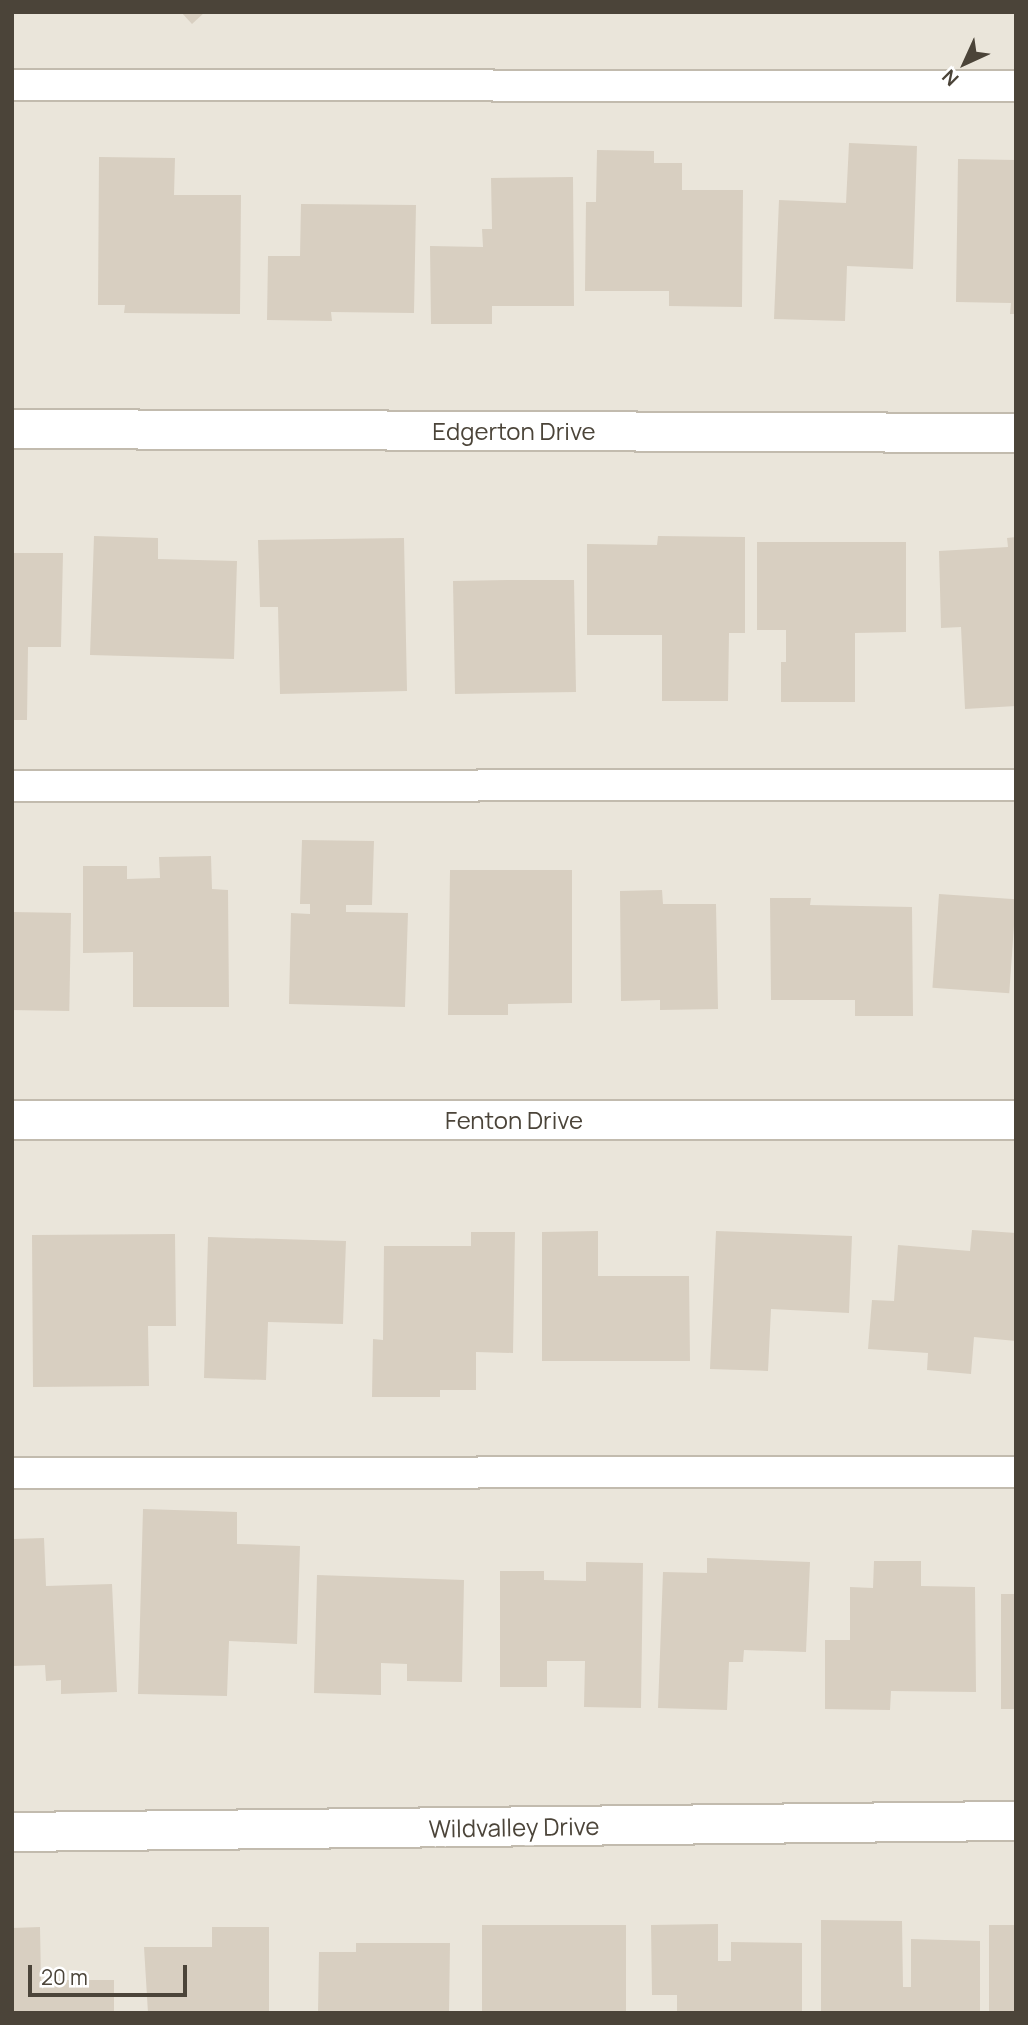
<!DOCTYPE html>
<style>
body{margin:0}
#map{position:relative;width:1028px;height:2025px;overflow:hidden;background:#f6f3ec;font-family:Manrope,sans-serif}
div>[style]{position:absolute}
.residential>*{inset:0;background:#eae5da;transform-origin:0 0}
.building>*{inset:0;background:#d8cfc1;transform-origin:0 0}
.roads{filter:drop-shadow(2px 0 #c2bbae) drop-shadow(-2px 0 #c2bbae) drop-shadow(0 2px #c2bbae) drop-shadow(0 -2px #c2bbae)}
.lane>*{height:30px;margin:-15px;padding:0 15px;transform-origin:15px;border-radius:15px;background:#fff}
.street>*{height:38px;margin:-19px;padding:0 19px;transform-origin:19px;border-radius:19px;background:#fff}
span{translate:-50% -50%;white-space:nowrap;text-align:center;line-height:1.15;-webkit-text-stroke:7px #fff;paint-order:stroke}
.street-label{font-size:24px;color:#4b4439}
.frame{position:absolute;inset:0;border:14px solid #4b4439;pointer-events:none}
.north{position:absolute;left:930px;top:28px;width:70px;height:70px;-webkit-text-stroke:5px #fff;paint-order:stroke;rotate:225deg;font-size:19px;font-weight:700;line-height:28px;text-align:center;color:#4b4439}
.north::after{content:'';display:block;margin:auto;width:24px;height:32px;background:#4b4439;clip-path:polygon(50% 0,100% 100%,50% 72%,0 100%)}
.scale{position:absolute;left:28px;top:1965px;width:159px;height:32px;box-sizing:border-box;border:4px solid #4b4439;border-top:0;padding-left:9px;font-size:21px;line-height:24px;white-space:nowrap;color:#4b4439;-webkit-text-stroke:5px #fff;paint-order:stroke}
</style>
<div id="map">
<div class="residential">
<i style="left:12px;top:12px;width:1004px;height:2001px"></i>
</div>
<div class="building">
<i style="clip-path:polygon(181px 12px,205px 12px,192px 24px)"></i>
<i style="clip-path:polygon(849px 143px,917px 146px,913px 269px,847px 266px,845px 321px,774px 319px,779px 200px,846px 203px)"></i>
<i style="clip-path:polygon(597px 150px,654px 151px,654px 163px,682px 163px,682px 190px,743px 190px,742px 307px,669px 306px,669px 291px,585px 291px,586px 202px,596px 202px)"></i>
<i style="clip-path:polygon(99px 157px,175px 158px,174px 195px,241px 195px,240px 314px,124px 313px,125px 305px,98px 305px)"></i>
<i style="clip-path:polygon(958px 159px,1016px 160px,1016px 314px,1010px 314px,1011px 303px,956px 302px)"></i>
<i style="clip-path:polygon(573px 177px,574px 306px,492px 306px,492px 324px,431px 324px,430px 246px,483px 247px,482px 229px,492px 229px,491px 178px)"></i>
<i style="clip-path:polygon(301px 204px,416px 205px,414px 313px,331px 312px,332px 321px,267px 320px,268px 256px,300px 256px)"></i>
<i style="clip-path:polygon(94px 536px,158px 538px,158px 559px,237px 561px,234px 659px,90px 655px)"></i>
<i style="clip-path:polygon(658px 536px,745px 537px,745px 633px,729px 633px,728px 701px,662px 701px,662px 635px,587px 635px,587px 544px,657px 545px)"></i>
<i style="clip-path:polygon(1016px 537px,1016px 706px,965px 709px,961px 627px,941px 628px,939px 551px,1008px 547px,1007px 538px)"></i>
<i style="clip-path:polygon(404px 538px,407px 691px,280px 694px,278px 607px,260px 607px,258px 540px)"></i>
<i style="clip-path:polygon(757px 542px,906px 542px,906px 632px,855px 633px,855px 702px,781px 702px,781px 662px,786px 662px,786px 630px,757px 630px)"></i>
<i style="clip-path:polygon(12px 553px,63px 553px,61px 647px,28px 647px,27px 720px,12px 720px)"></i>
<i style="clip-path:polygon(507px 580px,574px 580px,576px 692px,455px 694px,453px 581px)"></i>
<i style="clip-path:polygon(302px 840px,374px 841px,372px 905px,346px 905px,346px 912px,408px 913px,405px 1007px,289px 1004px,291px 913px,310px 914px,310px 904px,300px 904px)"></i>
<i style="clip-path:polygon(211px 856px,212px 889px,228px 890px,229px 1007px,133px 1007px,133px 952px,83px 953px,83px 866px,127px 866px,127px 879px,160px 878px,159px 857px)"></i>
<i style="clip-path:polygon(450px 870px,572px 870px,572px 1003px,508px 1004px,508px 1015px,448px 1015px)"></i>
<i style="clip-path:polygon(662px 890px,663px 904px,716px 904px,718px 1009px,660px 1010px,660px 1000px,621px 1001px,620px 891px)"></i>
<i style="left:939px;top:894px;width:77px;height:94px;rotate:4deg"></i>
<i style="clip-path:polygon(770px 898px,811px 898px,810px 905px,912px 907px,913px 1016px,855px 1016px,855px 1000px,771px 1000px)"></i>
<i style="left:12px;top:912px;width:59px;height:98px;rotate:1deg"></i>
<i style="clip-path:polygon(972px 1230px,1016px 1233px,1016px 1341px,974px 1337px,971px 1374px,927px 1370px,928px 1353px,868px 1349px,872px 1300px,894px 1301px,898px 1245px,970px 1251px)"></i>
<i style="clip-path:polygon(598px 1231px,598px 1276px,689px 1276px,690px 1361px,542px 1361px,542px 1232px)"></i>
<i style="clip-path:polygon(716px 1231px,852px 1236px,849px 1313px,771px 1309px,768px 1371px,710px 1369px)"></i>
<i style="clip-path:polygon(471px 1232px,515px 1232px,513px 1353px,476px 1352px,476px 1390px,440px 1390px,440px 1397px,372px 1397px,373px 1339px,383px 1340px,384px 1246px,471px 1246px)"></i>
<i style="clip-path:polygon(175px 1234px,176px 1326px,148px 1326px,149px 1386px,33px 1387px,32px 1235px)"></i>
<i style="clip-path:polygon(208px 1237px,346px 1241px,343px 1324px,268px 1322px,266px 1380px,204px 1378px)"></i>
<i style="clip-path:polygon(143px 1509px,237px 1512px,237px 1544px,300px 1546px,297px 1644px,229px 1641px,227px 1696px,138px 1694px)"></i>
<i style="clip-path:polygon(44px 1538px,46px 1586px,112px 1584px,117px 1692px,61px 1694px,61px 1680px,46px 1681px,45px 1665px,12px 1666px,12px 1539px)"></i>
<i style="clip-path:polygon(707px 1558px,810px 1562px,806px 1652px,744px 1650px,743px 1662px,729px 1662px,727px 1710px,658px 1708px,663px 1572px,707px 1573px)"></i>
<i style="clip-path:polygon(874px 1561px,921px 1561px,921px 1586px,975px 1587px,976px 1692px,891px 1691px,890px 1710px,825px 1709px,825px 1640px,850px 1640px,850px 1587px,873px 1588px)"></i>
<i style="clip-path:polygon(586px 1562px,643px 1563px,641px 1708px,584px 1707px,585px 1661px,547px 1661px,547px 1687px,500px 1687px,500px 1571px,544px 1571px,544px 1580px,586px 1581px)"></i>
<i style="clip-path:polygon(317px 1575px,464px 1580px,462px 1682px,407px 1681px,407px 1664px,381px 1663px,381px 1695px,314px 1693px)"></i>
<i style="left:1001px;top:1594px;width:15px;height:115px"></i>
<i style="clip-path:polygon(821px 1920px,902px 1921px,903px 1987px,911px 1987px,911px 1939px,980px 1941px,980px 2013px,821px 2013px)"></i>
<i style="clip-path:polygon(718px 1924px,718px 1961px,731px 1961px,731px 1942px,802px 1943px,802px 2013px,677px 2013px,677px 1995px,652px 1995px,651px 1925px)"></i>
<i style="left:626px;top:1925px;width:88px;height:144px;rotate:90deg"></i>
<i style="left:989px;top:1925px;width:27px;height:88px"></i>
<i style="clip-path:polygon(40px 1927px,41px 1980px,114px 1980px,114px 2013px,12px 2013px,12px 1928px)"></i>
<i style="clip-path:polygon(212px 1927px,269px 1927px,269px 2013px,148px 2013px,144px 1947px,212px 1947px)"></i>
<i style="clip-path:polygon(356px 1943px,450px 1943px,449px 2013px,318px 2013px,319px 1952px,356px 1952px)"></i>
</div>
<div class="roads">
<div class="lane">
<i style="left:12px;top:85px;width:1004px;rotate:0.06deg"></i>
<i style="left:12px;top:786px;width:1004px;rotate:-0.06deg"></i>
<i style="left:12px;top:1473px;width:1004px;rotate:-0.06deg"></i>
</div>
<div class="street">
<i style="left:12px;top:429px;width:1004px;rotate:0.23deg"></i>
<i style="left:12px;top:1120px;width:1004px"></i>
<i style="left:12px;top:1832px;width:1004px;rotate:-0.63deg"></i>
</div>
</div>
<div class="street-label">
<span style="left:514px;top:431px">Edgerton Drive</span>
<span style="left:514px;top:1120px">Fenton Drive</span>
<span style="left:514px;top:1827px;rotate:-1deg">Wildvalley Drive</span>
</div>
<div class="frame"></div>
<div class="north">N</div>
<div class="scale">20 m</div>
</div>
